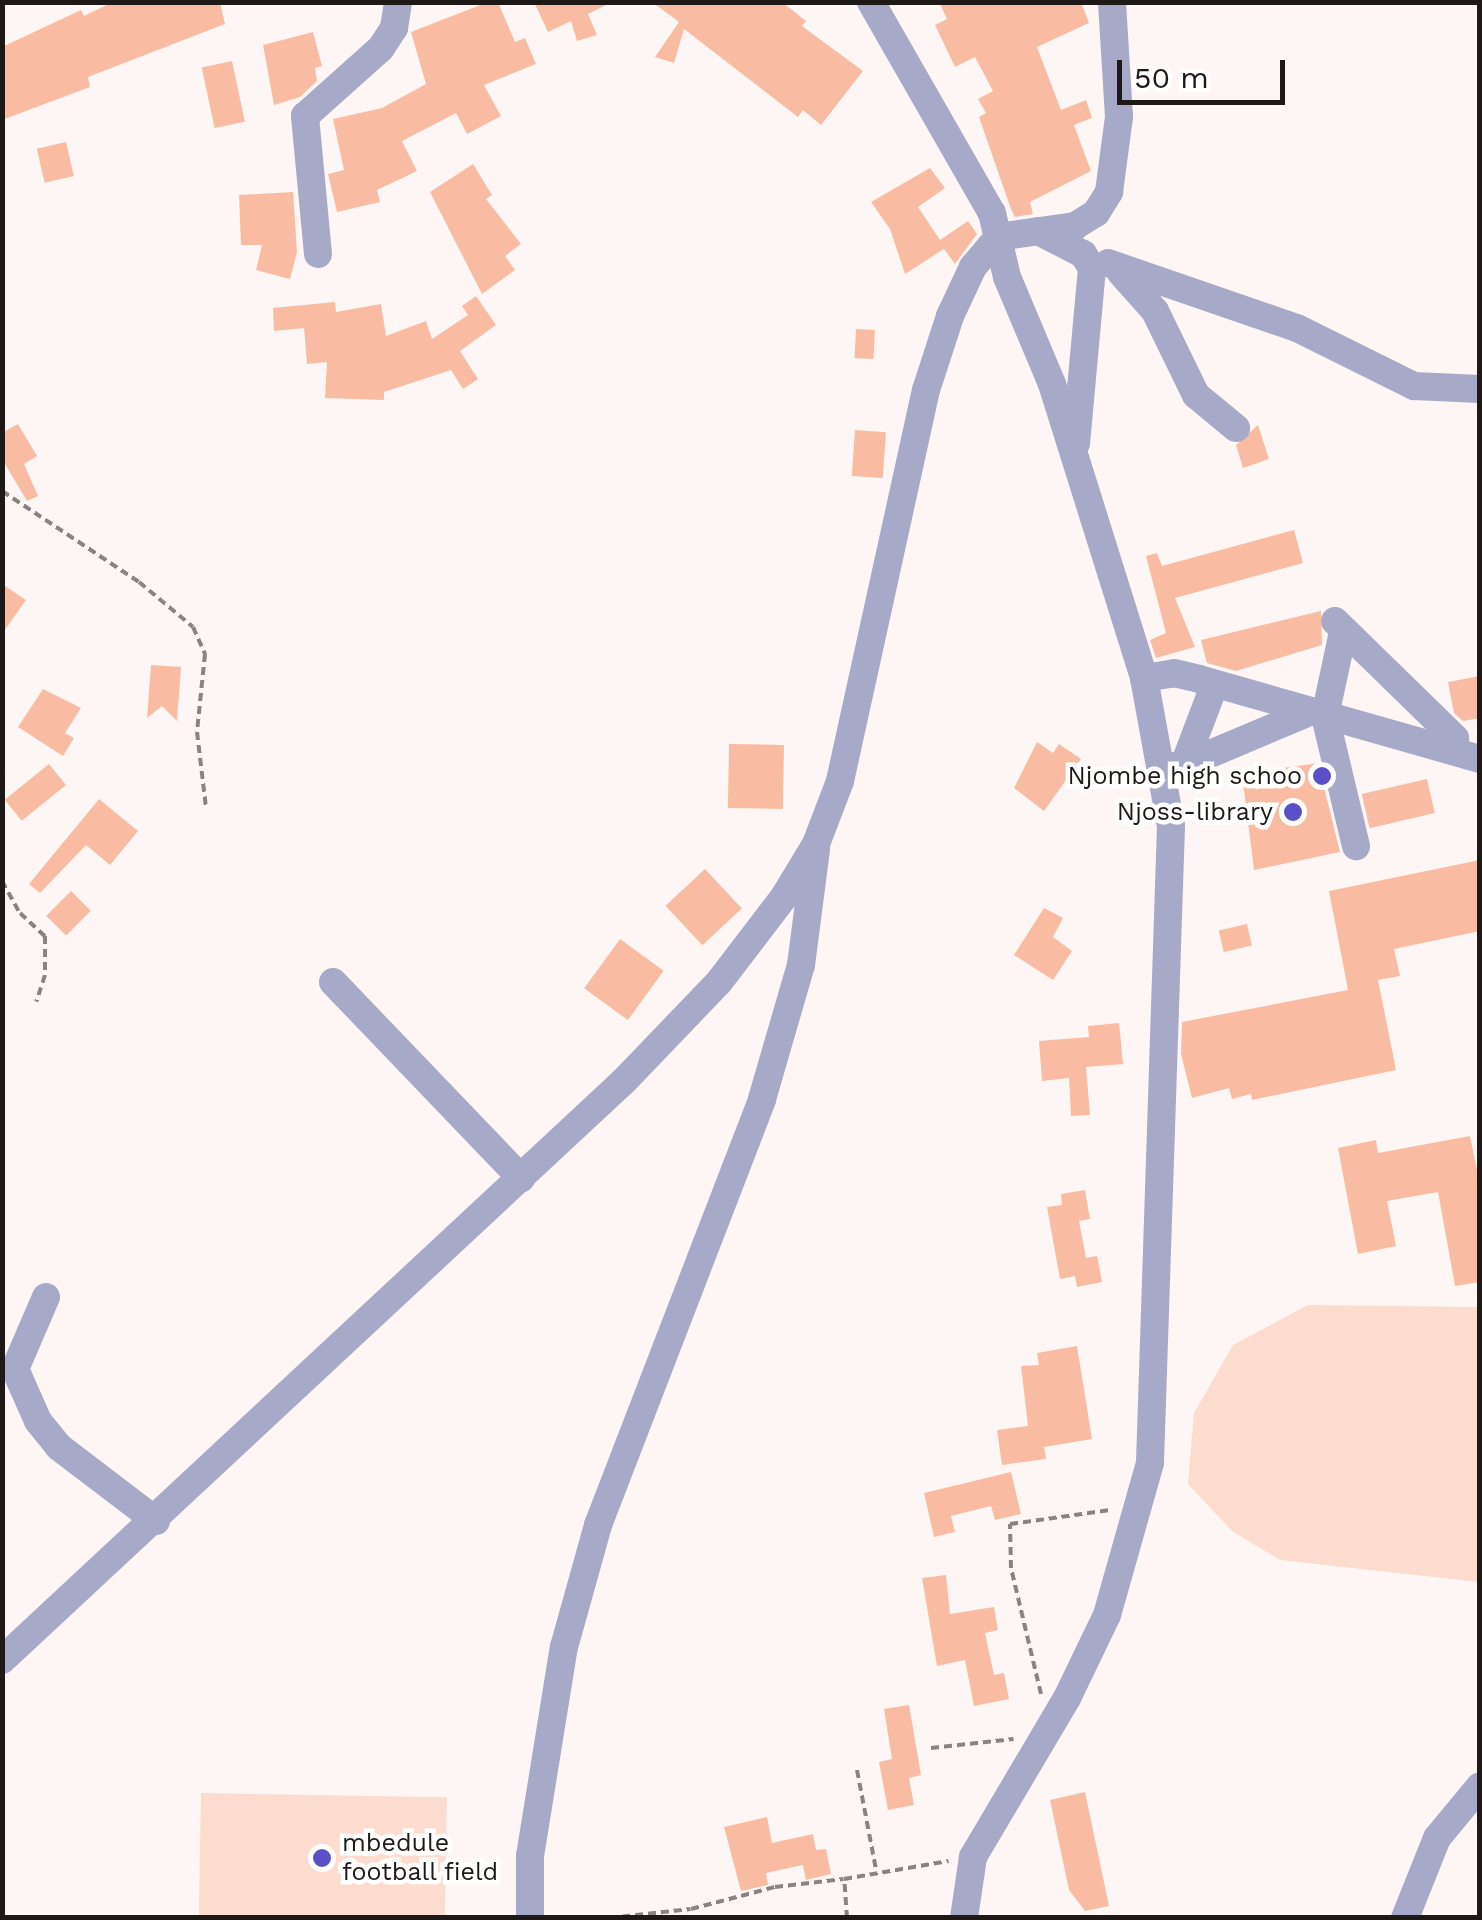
<!DOCTYPE html>
<style>
body{margin:0}
#map{position:relative;width:1482px;height:1920px;overflow:hidden;background:#fdf6f4;font-family:"Work Sans",sans-serif}
div>[style]{position:absolute}
.green>*{inset:0;background:#fbdccf;transform-origin:0 0}
.building>*{inset:0;background:#f9bca2;transform-origin:0 0}
.path>*{height:4px;margin-top:-2px;transform-origin:0;background:repeating-linear-gradient(90deg,#898381 0 8px,transparent 0 13px)}
.minor>*{height:28px;margin:-14px;padding:0 14px;transform-origin:14px;border-radius:14px;background:#a7a9c8}
.dots>*{width:28px;height:28px;translate:-50% -50%;box-sizing:border-box;border:5px solid #fff;border-radius:50%}
span{translate:-50% -50%;white-space:nowrap;text-align:center;line-height:1.15;-webkit-text-stroke:9px #fff;paint-order:stroke}
.poi-label{font-size:25px;color:#1e1816}
.right{translate:-100% -50%;text-align:right}
.left{translate:0 -50%;text-align:left}
.frame{position:absolute;inset:0;border:5px solid #1e1816;pointer-events:none}
.scale{position:absolute;left:1117px;top:60px;width:168px;height:45px;box-sizing:border-box;border:5px solid #1e1816;border-top:0;padding-left:12px;font-size:30px;line-height:35px;white-space:nowrap;color:#1e1816;-webkit-text-stroke:8px #fff;paint-order:stroke}
</style>
<div id="map">
<div class="green">
<i style="clip-path:polygon(1308px 1305px,1479px 1307px,1479px 1582px,1280px 1560px,1232px 1531px,1188px 1484px,1194px 1413px,1233px 1345px)"></i>
<i style="left:201px;top:1793px;width:246px;height:124px;rotate:1deg"></i>
</div>
<div class="building">
<i style="clip-path:polygon(113px 2px,220px 2px,225px 24px,88px 77px,90px 87px,2px 120px,2px 47px,81px 10px,84px 16px)"></i>
<i style="clip-path:polygon(488px 2px,498px 2px,515px 42px,525px 38px,536px 64px,484px 85px,501px 116px,467px 134px,456px 113px,402px 141px,417px 171px,377px 190px,380px 202px,337px 212px,328px 174px,344px 170px,333px 119px,382px 108px,426px 84px,411px 32px)"></i>
<i style="clip-path:polygon(534px 2px,612px 2px,588px 14px,597px 35px,577px 41px,571px 21px,548px 32px)"></i>
<i style="clip-path:polygon(652px 2px,782px 2px,806px 21px,802px 26px,863px 71px,821px 125px,803px 110px,798px 117px,684px 29px,674px 63px,655px 57px,679px 22px)"></i>
<i style="clip-path:polygon(939px 2px,1081px 2px,1089px 23px,1037px 47px,1061px 110px,1086px 100px,1092px 118px,1074px 125px,1091px 171px,1030px 202px,1033px 214px,1015px 217px,1011px 209px,979px 117px,986px 113px,978px 99px,993px 91px,975px 57px,955px 67px,935px 25px,947px 19px)"></i>
<i style="clip-path:polygon(313px 32px,322px 66px,315px 68px,317px 81px,300px 97px,274px 105px,263px 45px)"></i>
<i style="left:232px;top:61px;width:62px;height:31px;rotate:78deg"></i>
<i style="left:66px;top:142px;width:35px;height:30px;rotate:77deg"></i>
<i style="clip-path:polygon(473px 164px,492px 195px,486px 199px,521px 244px,505px 256px,515px 270px,482px 294px,430px 192px)"></i>
<i style="clip-path:polygon(930px 168px,945px 188px,918px 207px,940px 240px,968px 221px,977px 234px,955px 264px,944px 249px,905px 274px,890px 229px,871px 202px)"></i>
<i style="clip-path:polygon(293px 192px,297px 252px,290px 279px,256px 270px,262px 245px,241px 245px,239px 195px)"></i>
<i style="clip-path:polygon(476px 296px,496px 325px,460px 351px,478px 379px,463px 389px,451px 370px,384px 392px,384px 400px,325px 398px,327px 362px,307px 364px,304px 328px,274px 331px,273px 308px,335px 302px,336px 312px,381px 304px,386px 336px,426px 321px,432px 339px,468px 315px,462px 306px)"></i>
<i style="left:856px;top:329px;width:19px;height:29px;rotate:3deg"></i>
<i style="clip-path:polygon(18px 424px,37px 456px,24px 464px,38px 496px,27px 501px,2px 459px,2px 433px)"></i>
<i style="clip-path:polygon(1258px 425px,1269px 459px,1243px 468px,1236px 445px)"></i>
<i style="left:855px;top:430px;width:31px;height:46px;rotate:4deg"></i>
<i style="clip-path:polygon(1294px 530px,1303px 563px,1175px 598px,1195px 647px,1156px 658px,1150px 640px,1166px 633px,1146px 556px,1157px 553px,1162px 566px)"></i>
<i style="clip-path:polygon(2px 584px,26px 600px,2px 634px)"></i>
<i style="clip-path:polygon(1321px 611px,1322px 645px,1236px 671px,1207px 663px,1201px 640px)"></i>
<i style="clip-path:polygon(151px 665px,181px 667px,177px 721px,162px 706px,147px 718px)"></i>
<i style="clip-path:polygon(1480px 676px,1480px 718px,1463px 721px,1454px 713px,1448px 682px)"></i>
<i style="clip-path:polygon(43px 689px,81px 708px,65px 733px,74px 738px,63px 756px,18px 727px)"></i>
<i style="clip-path:polygon(1037px 742px,1053px 753px,1059px 744px,1081px 759px,1044px 811px,1014px 788px)"></i>
<i style="left:729px;top:744px;width:55px;height:64px;rotate:1deg"></i>
<i style="clip-path:polygon(1318px 763px,1340px 852px,1254px 870px,1242px 774px)"></i>
<i style="left:49px;top:764px;width:27px;height:57px;rotate:51deg"></i>
<i style="left:1427px;top:779px;width:35px;height:67px;rotate:77deg"></i>
<i style="clip-path:polygon(99px 799px,138px 831px,110px 865px,86px 845px,40px 893px,29px 884px)"></i>
<i style="clip-path:polygon(1480px 860px,1480px 931px,1394px 949px,1400px 976px,1378px 980px,1396px 1070px,1252px 1100px,1251px 1094px,1232px 1099px,1229px 1088px,1192px 1098px,1181px 1054px,1182px 1022px,1348px 990px,1329px 891px)"></i>
<i style="left:705px;top:869px;width:54px;height:54px;rotate:47deg"></i>
<i style="left:71px;top:891px;width:28px;height:35px;rotate:45deg"></i>
<i style="clip-path:polygon(1044px 908px,1063px 918px,1053px 937px,1072px 951px,1053px 980px,1014px 955px)"></i>
<i style="left:1247px;top:924px;width:22px;height:29px;rotate:77deg"></i>
<i style="left:620px;top:939px;width:54px;height:61px;rotate:36deg"></i>
<i style="clip-path:polygon(1119px 1023px,1123px 1064px,1086px 1067px,1090px 1115px,1071px 1116px,1069px 1078px,1042px 1081px,1039px 1041px,1089px 1037px,1088px 1026px)"></i>
<i style="clip-path:polygon(1470px 1136px,1480px 1185px,1480px 1282px,1455px 1286px,1438px 1192px,1387px 1201px,1396px 1246px,1358px 1254px,1338px 1148px,1376px 1140px,1378px 1153px)"></i>
<i style="clip-path:polygon(1085px 1190px,1090px 1219px,1079px 1221px,1086px 1258px,1097px 1256px,1102px 1282px,1077px 1287px,1075px 1276px,1060px 1279px,1047px 1207px,1062px 1205px,1061px 1194px)"></i>
<i style="clip-path:polygon(1077px 1346px,1092px 1439px,1044px 1447px,1046px 1459px,1002px 1465px,997px 1430px,1028px 1426px,1021px 1366px,1039px 1365px,1037px 1353px)"></i>
<i style="clip-path:polygon(1011px 1472px,1021px 1514px,995px 1520px,991px 1506px,951px 1516px,955px 1532px,934px 1537px,924px 1493px)"></i>
<i style="clip-path:polygon(946px 1575px,950px 1614px,994px 1607px,998px 1630px,985px 1633px,994px 1675px,1004px 1673px,1009px 1699px,974px 1706px,965px 1660px,937px 1666px,922px 1578px)"></i>
<i style="clip-path:polygon(909px 1705px,921px 1775px,909px 1778px,914px 1805px,888px 1810px,879px 1762px,892px 1759px,884px 1709px)"></i>
<i style="clip-path:polygon(1085px 1792px,1109px 1906px,1085px 1911px,1069px 1890px,1050px 1800px)"></i>
<i style="clip-path:polygon(767px 1817px,772px 1843px,813px 1834px,816px 1850px,826px 1849px,831px 1874px,806px 1880px,803px 1865px,766px 1873px,768px 1885px,741px 1891px,724px 1827px)"></i>
</div>
<div class="path">
<i style="left:2px;top:491px;width:164px;rotate:33.6deg"></i>
<i style="left:139px;top:582px;width:70px;rotate:39.8deg"></i>
<i style="left:193px;top:627px;width:30px;rotate:66deg"></i>
<i style="left:205px;top:654px;width:78px;rotate:95.9deg"></i>
<i style="left:197px;top:732px;width:77px;rotate:83.2deg"></i>
<i style="left:2px;top:774px;width:3px;rotate:45deg"></i>
<i style="left:2px;top:881px;width:37px;rotate:61deg"></i>
<i style="left:20px;top:913px;width:34px;rotate:43deg"></i>
<i style="left:45px;top:936px;width:39px;rotate:90deg"></i>
<i style="left:45px;top:975px;width:28px;rotate:108deg"></i>
<i style="left:1041px;top:1694px;width:130px;rotate:-103.4deg"></i>
<i style="left:1011px;top:1568px;width:44px;rotate:-91.3deg"></i>
<i style="left:1010px;top:1524px;width:101px;rotate:-8deg"></i>
<i style="left:931px;top:1748px;width:83px;rotate:-6.2deg"></i>
<i style="left:857px;top:1770px;width:102px;rotate:79.2deg"></i>
<i style="left:609px;top:1918px;width:82px;rotate:-6.3deg"></i>
<i style="left:691px;top:1909px;width:87px;rotate:-14.7deg"></i>
<i style="left:775px;top:1887px;width:69px;rotate:-6.6deg"></i>
<i style="left:847px;top:1918px;width:39px;rotate:-94deg"></i>
<i style="left:844px;top:1879px;width:106px;rotate:-9.8deg"></i>
</div>
<div class="minor">
<i style="left:871px;top:2px;width:243px;rotate:60.2deg"></i>
<i style="left:992px;top:213px;width:66px;rotate:76.8deg"></i>
<i style="left:1007px;top:277px;width:116px;rotate:67.2deg"></i>
<i style="left:1052px;top:384px;width:308px;rotate:72.6deg"></i>
<i style="left:1144px;top:678px;width:150px;rotate:79.7deg"></i>
<i style="left:1171px;top:826px;width:637px;rotate:91.89deg"></i>
<i style="left:1150px;top:1463px;width:158px;rotate:105.8deg"></i>
<i style="left:1107px;top:1615px;width:92px;rotate:115.7deg"></i>
<i style="left:1067px;top:1698px;width:185px;rotate:120.6deg"></i>
<i style="left:973px;top:1857px;width:62px;rotate:98.4deg"></i>
<i style="left:1038px;top:231px;width:51px;rotate:27.1deg"></i>
<i style="left:1083px;top:254px;width:17px;rotate:57deg"></i>
<i style="left:1092px;top:268px;width:176px;rotate:95.2deg"></i>
<i style="left:318px;top:254px;width:139px;rotate:-95.4deg"></i>
<i style="left:305px;top:116px;width:102px;rotate:-41.8deg"></i>
<i style="left:381px;top:48px;width:24px;rotate:-57deg"></i>
<i style="left:394px;top:28px;width:26px;rotate:-81deg"></i>
<i style="left:1108px;top:263px;width:200px;rotate:19deg"></i>
<i style="left:1297px;top:328px;width:131px;rotate:26.4deg"></i>
<i style="left:1414px;top:386px;width:66px;rotate:2.6deg"></i>
<i style="left:1121px;top:273px;width:51px;rotate:48.2deg"></i>
<i style="left:1155px;top:311px;width:93px;rotate:64deg"></i>
<i style="left:1196px;top:395px;width:52px;rotate:39.5deg"></i>
<i style="left:1335px;top:621px;width:168px;rotate:44.3deg"></i>
<i style="left:1343px;top:632px;width:86px;rotate:102.1deg"></i>
<i style="left:1325px;top:716px;width:134px;rotate:76.6deg"></i>
<i style="left:1144px;top:678px;width:30px;rotate:-9deg"></i>
<i style="left:1174px;top:673px;width:26px;rotate:13deg"></i>
<i style="left:1199px;top:679px;width:292px;rotate:15.9deg"></i>
<i style="left:1184px;top:765px;width:85px;rotate:-69.2deg"></i>
<i style="left:1164px;top:767px;width:20px;rotate:-6deg"></i>
<i style="left:1184px;top:765px;width:131px;rotate:-22.9deg"></i>
<i style="left:333px;top:982px;width:272px;rotate:46.2deg"></i>
<i style="left:46px;top:1297px;width:78px;rotate:113.3deg"></i>
<i style="left:15px;top:1369px;width:57px;rotate:66.1deg"></i>
<i style="left:38px;top:1421px;width:33px;rotate:51deg"></i>
<i style="left:59px;top:1447px;width:122px;rotate:37.3deg"></i>
<i style="left:2px;top:1660px;width:850px;rotate:-42.95deg"></i>
<i style="left:624px;top:1081px;width:137px;rotate:-46.2deg"></i>
<i style="left:719px;top:982px;width:107px;rotate:-52.6deg"></i>
<i style="left:784px;top:897px;width:62px;rotate:-58.9deg"></i>
<i style="left:816px;top:844px;width:67px;rotate:-69.1deg"></i>
<i style="left:840px;top:781px;width:400px;rotate:-77.6deg"></i>
<i style="left:926px;top:390px;width:78px;rotate:-72deg"></i>
<i style="left:950px;top:316px;width:54px;rotate:-64.9deg"></i>
<i style="left:973px;top:267px;width:39px;rotate:-50deg"></i>
<i style="left:998px;top:237px;width:78px;rotate:-8.1deg"></i>
<i style="left:1075px;top:226px;width:25px;rotate:-32deg"></i>
<i style="left:1096px;top:213px;width:25px;rotate:-58deg"></i>
<i style="left:1109px;top:192px;width:76px;rotate:-82.4deg"></i>
<i style="left:1119px;top:117px;width:115px;rotate:-93.5deg"></i>
<i style="left:530px;top:1918px;width:62px;rotate:-90deg"></i>
<i style="left:530px;top:1856px;width:212px;rotate:-80.8deg"></i>
<i style="left:564px;top:1647px;width:127px;rotate:-74.4deg"></i>
<i style="left:598px;top:1525px;width:456px;rotate:-68.9deg"></i>
<i style="left:762px;top:1099px;width:140px;rotate:-73.8deg"></i>
<i style="left:801px;top:965px;width:116px;rotate:-82.6deg"></i>
<i style="left:1405px;top:1918px;width:86px;rotate:-68.2deg"></i>
<i style="left:1437px;top:1838px;width:67px;rotate:-50.4deg"></i>
</div>
<div class="dots">
<i style="left:1322px;top:776px;background:#5c50c8"></i>
<i style="left:1293px;top:812px;background:#5c50c8"></i>
<i style="left:322px;top:1858px;background:#5c50c8"></i>
</div>
<div class="poi-label">
<span class="right" style="left:1302px;top:776px">Njombe high schoo</span>
<span class="right" style="left:1273px;top:812px">Njoss-library</span>
<span class="left" style="left:342px;top:1858px">mbedule<br>football field</span>
</div>
<div class="frame"></div>
<div class="scale">50 m</div>
</div>
